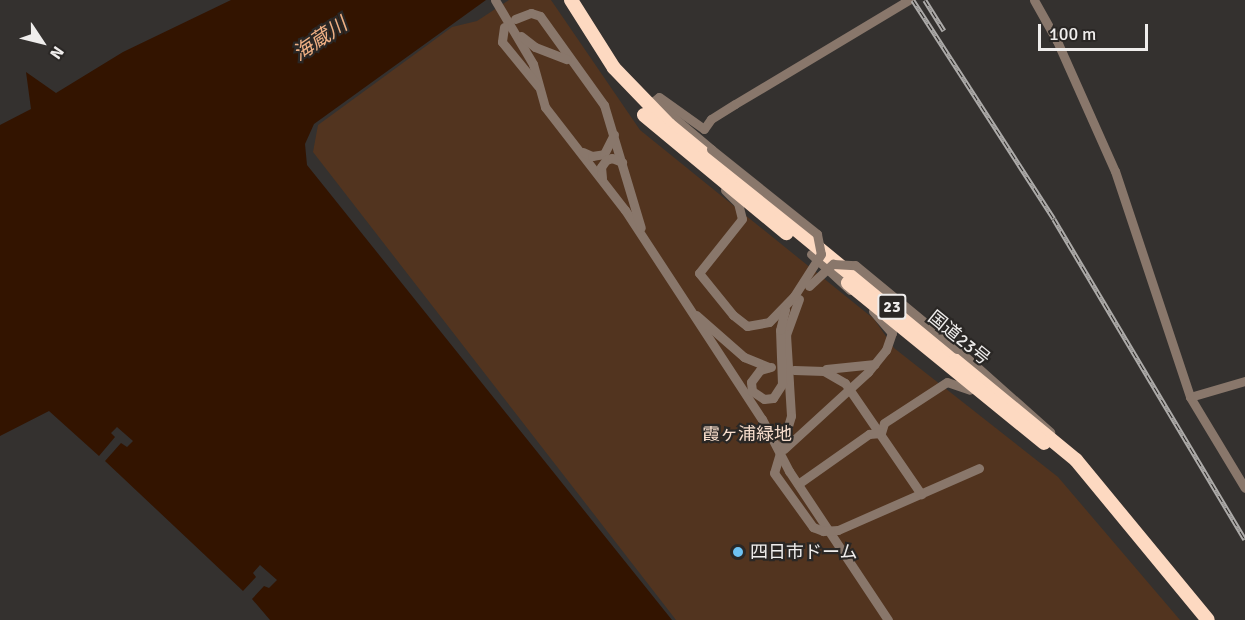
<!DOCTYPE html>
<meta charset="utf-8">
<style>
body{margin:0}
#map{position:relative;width:1245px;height:620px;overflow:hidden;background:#34312f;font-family:Signika,"Noto Sans JP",sans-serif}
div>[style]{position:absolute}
.green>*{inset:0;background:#52341f}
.water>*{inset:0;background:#331400}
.minor>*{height:9px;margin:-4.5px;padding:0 4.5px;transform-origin:4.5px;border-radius:4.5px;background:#89776b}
.highway>*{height:14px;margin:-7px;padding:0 7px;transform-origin:7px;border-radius:7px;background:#fdd9c1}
.rail>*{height:4.5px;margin-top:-2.25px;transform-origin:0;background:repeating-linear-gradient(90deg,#2a2725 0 7px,#adaba9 0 14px);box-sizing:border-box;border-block:2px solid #adaba9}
.minor-bridge>*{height:9px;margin:-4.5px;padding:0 4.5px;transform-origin:4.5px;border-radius:4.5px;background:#89776b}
.dots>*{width:16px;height:16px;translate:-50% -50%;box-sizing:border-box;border:3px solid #2a2725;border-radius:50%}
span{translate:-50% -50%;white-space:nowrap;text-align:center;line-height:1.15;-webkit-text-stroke:4.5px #2a2725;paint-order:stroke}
.shield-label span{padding:2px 4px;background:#2a2725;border:2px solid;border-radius:4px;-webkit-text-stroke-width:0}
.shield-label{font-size:16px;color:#efedec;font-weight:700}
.street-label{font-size:18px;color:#efedec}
.park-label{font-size:18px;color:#f7ddcc}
.poi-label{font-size:18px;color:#efedec}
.left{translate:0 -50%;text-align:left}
.water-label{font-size:20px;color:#efb084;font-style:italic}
.north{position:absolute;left:12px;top:12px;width:60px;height:60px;-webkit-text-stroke:4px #2a2725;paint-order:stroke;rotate:125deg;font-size:16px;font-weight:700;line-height:24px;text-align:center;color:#efedec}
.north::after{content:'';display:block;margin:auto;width:21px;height:27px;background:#efedec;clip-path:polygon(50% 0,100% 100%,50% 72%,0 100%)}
.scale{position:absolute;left:1038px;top:24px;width:110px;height:27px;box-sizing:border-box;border:3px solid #efedec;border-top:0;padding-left:8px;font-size:18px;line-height:21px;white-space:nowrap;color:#efedec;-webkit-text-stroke:4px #2a2725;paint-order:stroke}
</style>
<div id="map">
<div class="green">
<i style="clip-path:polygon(509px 0,551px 0,640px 130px,874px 319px,894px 348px,1058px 477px,1180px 620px,676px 620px,313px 152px,318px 125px,452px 27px,477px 21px)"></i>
</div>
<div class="water">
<i style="clip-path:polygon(231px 0,486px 0,314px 124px,305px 144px,307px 165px,672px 620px,270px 620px,252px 599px,264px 586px,269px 588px,277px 580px,260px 565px,253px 573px,256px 577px,243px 591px,105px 461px,121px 443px,127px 447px,133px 441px,117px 427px,111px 433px,115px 437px,99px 456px,49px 411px,0 436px,0 125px,31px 109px,26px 72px,56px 93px,123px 52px)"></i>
</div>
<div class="minor">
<i style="left:495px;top:0;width:74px;rotate:59.3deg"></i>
<i style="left:533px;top:64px;width:45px;rotate:74.4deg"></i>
<i style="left:545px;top:107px;width:130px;rotate:52.2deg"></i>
<i style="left:625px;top:210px;width:250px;rotate:56.8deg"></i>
<i style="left:762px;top:419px;width:59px;rotate:62.6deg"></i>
<i style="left:789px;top:471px;width:179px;rotate:56.4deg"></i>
<i style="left:1034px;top:0;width:47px;rotate:60.7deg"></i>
<i style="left:1057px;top:41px;width:142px;rotate:66deg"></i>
<i style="left:1115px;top:171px;width:238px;rotate:71.6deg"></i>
<i style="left:1190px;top:397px;width:106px;rotate:58.9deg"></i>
<i style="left:515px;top:19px;width:17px;rotate:-21deg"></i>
<i style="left:531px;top:13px;width:9px;rotate:18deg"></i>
<i style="left:540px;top:16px;width:110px;rotate:54.3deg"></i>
<i style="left:604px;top:105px;width:128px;rotate:73.3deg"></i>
<i style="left:504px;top:27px;width:15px;rotate:98deg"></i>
<i style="left:502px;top:42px;width:57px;rotate:50.7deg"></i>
<i style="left:521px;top:36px;width:18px;rotate:38deg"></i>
<i style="left:535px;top:47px;width:34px;rotate:21deg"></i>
<i style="left:654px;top:101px;width:6px;rotate:-39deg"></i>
<i style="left:659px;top:97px;width:55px;rotate:35.4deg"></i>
<i style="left:704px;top:129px;width:12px;rotate:-55deg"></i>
<i style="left:711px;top:119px;width:28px;rotate:-32deg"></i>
<i style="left:735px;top:104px;width:203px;rotate:-30.9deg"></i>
<i style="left:654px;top:101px;width:75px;rotate:40.1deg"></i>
<i style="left:583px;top:152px;width:10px;rotate:24deg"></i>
<i style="left:592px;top:156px;width:12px;rotate:-9deg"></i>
<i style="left:604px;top:154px;width:22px;rotate:-63deg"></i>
<i style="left:602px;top:178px;width:11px;rotate:-95deg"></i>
<i style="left:601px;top:167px;width:9px;rotate:-54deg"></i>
<i style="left:606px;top:160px;width:6px;rotate:-18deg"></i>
<i style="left:612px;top:158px;width:11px;rotate:22deg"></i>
<i style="left:725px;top:190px;width:18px;rotate:45deg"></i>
<i style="left:738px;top:203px;width:16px;rotate:76deg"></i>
<i style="left:742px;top:219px;width:69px;rotate:128.5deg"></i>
<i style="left:699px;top:273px;width:54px;rotate:51deg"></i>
<i style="left:733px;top:315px;width:18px;rotate:38deg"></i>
<i style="left:747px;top:326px;width:22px;rotate:-10deg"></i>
<i style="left:769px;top:322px;width:36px;rotate:-46deg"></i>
<i style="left:811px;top:254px;width:53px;rotate:42.7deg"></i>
<i style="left:799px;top:299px;width:37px;rotate:110deg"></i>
<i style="left:786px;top:334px;width:82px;rotate:86.5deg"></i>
<i style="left:791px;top:416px;width:59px;rotate:106.6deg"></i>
<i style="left:774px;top:473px;width:67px;rotate:54.2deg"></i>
<i style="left:813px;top:527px;width:11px;rotate:22deg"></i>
<i style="left:823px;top:531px;width:15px;rotate:-4deg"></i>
<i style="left:838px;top:530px;width:154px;rotate:-23.7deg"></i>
<i style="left:696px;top:315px;width:64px;rotate:41.2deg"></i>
<i style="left:744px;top:357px;width:27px;rotate:22deg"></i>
<i style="left:957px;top:349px;width:125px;rotate:41.7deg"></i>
<i style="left:771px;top:367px;width:11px;rotate:165deg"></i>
<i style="left:760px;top:370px;width:15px;rotate:127deg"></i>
<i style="left:751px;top:382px;width:9px;rotate:84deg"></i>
<i style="left:752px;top:391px;width:14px;rotate:34deg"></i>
<i style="left:764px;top:399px;width:9px;rotate:-6deg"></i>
<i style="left:773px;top:398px;width:17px;rotate:-57deg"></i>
<i style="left:782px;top:384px;width:54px;rotate:-92.1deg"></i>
<i style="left:780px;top:330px;width:21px;rotate:-76deg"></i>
<i style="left:826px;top:369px;width:49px;rotate:-5.8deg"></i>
<i style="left:794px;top:370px;width:30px;rotate:2deg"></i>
<i style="left:824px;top:371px;width:24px;rotate:30deg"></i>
<i style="left:845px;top:383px;width:135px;rotate:55.6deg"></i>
<i style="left:1190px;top:397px;width:57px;rotate:-16.2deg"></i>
<i style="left:881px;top:433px;width:10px;rotate:-73deg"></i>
<i style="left:884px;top:423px;width:75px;rotate:-33.1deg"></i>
<i style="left:947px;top:382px;width:24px;rotate:19deg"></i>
<i style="left:784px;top:449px;width:114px;rotate:-42.5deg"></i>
<i style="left:868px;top:372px;width:28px;rotate:-51deg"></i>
<i style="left:886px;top:350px;width:18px;rotate:-71deg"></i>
<i style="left:892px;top:333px;width:29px;rotate:-131deg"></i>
<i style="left:798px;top:484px;width:87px;rotate:-35.2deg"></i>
<i style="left:869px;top:434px;width:12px;rotate:-5deg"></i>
</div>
<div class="highway">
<i style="left:571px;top:0;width:80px;rotate:57.7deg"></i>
<i style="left:614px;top:68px;width:79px;rotate:46deg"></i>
<i style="left:669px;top:125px;width:527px;rotate:39.46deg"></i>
<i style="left:1076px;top:460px;width:207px;rotate:50.5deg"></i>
<i style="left:644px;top:115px;width:185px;rotate:39.7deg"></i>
<i style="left:848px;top:283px;width:253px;rotate:39.2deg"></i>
</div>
<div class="rail">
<i style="left:913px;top:0;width:260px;rotate:57.2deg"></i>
<i style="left:1054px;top:219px;width:373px;rotate:59.2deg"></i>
<i style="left:925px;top:0;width:36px;rotate:58deg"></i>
</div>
<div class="minor-bridge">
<i style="left:711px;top:149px;width:136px;rotate:38.7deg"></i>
<i style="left:817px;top:234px;width:20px;rotate:79deg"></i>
<i style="left:821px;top:254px;width:50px;rotate:122.7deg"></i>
<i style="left:809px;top:286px;width:33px;rotate:-43deg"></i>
<i style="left:833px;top:264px;width:22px;rotate:3deg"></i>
<i style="left:855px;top:265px;width:132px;rotate:39.5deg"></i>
</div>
<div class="dots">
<i style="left:738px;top:552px;background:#6ec2f3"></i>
</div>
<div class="shield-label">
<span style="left:892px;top:307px">23</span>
</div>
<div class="street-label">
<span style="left:959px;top:338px;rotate:39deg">国道23号</span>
</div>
<div class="park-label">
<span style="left:747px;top:434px">霞ヶ浦緑地</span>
</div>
<div class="poi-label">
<span class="left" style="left:750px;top:552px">四日市ドーム</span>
</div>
<div class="water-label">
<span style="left:320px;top:39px;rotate:-34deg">海蔵川</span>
</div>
<div class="north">N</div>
<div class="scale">100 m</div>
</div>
